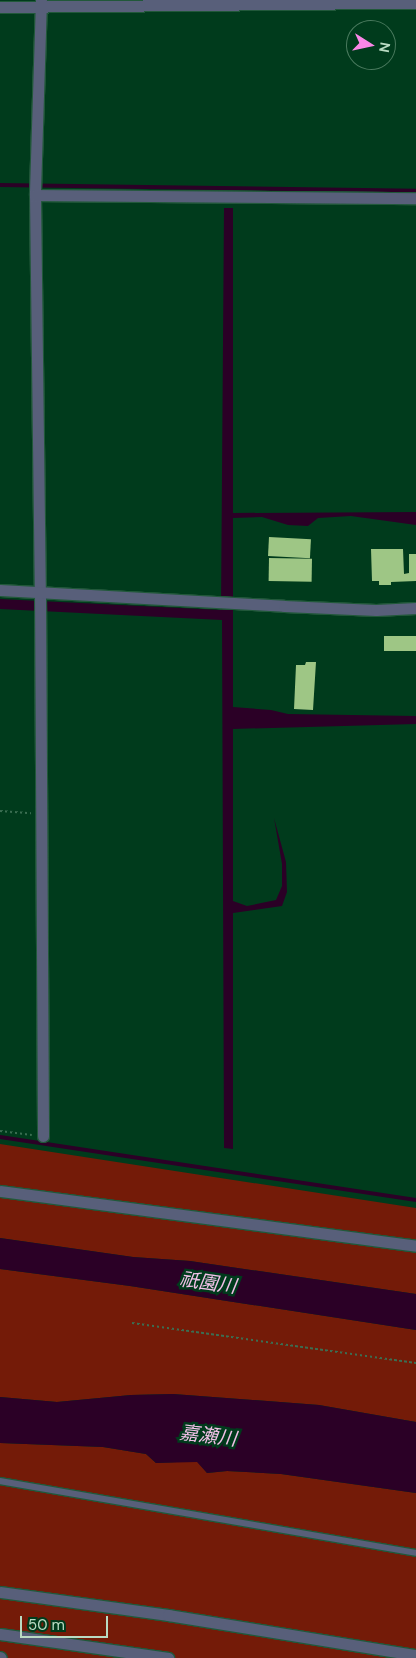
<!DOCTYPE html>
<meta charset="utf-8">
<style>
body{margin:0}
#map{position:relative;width:416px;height:1658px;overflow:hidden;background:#003b1c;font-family:"DM Sans","Noto Sans JP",sans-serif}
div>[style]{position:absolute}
.green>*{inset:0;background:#741b08}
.water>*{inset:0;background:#2b0026}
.stream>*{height:4px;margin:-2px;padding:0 2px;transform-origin:2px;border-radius:2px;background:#2b0026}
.building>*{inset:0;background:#9ec685;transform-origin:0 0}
.path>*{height:2px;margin-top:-1px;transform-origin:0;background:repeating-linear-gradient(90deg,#3b6e52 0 2.5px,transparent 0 5px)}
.roads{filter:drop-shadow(1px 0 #21583a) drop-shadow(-1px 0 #21583a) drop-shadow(0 1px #21583a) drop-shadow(0 -1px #21583a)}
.lane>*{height:5.5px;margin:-2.75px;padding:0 2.75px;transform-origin:2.75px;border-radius:2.75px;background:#585f7a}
.street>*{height:11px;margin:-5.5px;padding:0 5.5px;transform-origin:5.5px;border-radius:5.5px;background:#585f7a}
span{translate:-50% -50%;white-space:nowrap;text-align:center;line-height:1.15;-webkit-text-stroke:5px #003b1c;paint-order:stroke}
.water-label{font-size:19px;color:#f2c1e8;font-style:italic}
.north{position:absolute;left:346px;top:20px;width:50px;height:50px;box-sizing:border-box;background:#003b1c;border:1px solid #4a7b5f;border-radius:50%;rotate:100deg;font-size:14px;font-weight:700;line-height:20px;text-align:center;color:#b9dbc3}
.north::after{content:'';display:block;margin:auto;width:18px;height:22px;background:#fa87e7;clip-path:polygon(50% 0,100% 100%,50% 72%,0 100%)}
.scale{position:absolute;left:20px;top:1616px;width:88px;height:22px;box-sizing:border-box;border:2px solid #b9dbc3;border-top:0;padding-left:6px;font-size:15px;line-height:18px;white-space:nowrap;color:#b9dbc3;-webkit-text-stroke:4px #003b1c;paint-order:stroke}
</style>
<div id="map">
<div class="green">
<i style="clip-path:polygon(0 1144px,416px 1208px,416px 1294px,190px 1261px,133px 1257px,0 1238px)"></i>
<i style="clip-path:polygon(0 1269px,130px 1286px,416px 1330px,416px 1422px,319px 1405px,173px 1394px,131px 1395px,57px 1402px,0 1397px)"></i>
<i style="clip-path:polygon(0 1443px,103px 1447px,146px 1454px,156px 1463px,197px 1461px,207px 1473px,227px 1471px,281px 1474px,416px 1493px,416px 1658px,0 1658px)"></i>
</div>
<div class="water">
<i style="clip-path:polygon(224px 208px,233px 208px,233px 513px,416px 512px,416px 525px,351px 516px,318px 518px,308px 526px,288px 525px,262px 517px,233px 518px,233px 707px,271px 710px,288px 714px,416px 716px,416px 724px,233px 729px,233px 901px,247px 906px,276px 900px,282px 886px,282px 864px,274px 818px,286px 862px,287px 892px,282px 906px,233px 913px,233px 1149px,224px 1148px,222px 620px,0 609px,0 599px,221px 610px)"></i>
<i style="clip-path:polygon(0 1238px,133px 1257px,190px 1261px,416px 1294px,416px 1330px,130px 1286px,0 1269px)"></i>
<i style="clip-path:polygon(173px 1394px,319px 1405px,416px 1422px,416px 1493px,281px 1474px,227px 1471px,207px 1473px,197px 1462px,156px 1463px,146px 1454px,103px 1447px,0 1443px,0 1397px,57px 1402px,131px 1395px)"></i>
</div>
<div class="stream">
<i style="left:0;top:185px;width:416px;rotate:0.8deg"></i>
<i style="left:0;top:1137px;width:421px;rotate:8.6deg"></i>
</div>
<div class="building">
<i style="left:269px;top:537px;width:42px;height:19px;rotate:3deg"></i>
<i style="clip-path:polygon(371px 549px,403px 549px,404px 574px,409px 573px,409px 554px,416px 554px,416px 581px,391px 582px,391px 585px,379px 585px,379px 581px,372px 581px)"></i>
<i style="left:269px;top:558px;width:43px;height:23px;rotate:1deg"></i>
<i style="left:416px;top:636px;width:15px;height:32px;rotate:90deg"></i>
<i style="clip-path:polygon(306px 662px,316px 662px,313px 710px,294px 709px,296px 665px,305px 665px)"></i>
</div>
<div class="path">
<i style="left:0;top:811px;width:31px;rotate:4deg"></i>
<i style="left:0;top:1131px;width:32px;rotate:7deg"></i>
<i style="left:132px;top:1323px;width:287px;rotate:8deg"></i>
</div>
<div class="roads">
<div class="lane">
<i style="left:0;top:1481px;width:422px;rotate:9.8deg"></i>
</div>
<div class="street">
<i style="left:41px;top:0;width:195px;rotate:91.8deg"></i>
<i style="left:35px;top:195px;width:397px;rotate:89.3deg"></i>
<i style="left:40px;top:592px;width:544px;rotate:89.68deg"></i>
<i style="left:0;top:7px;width:416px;rotate:-0.6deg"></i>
<i style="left:35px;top:195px;width:381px;rotate:0.5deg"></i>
<i style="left:0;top:590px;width:284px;rotate:3.2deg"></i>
<i style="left:284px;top:606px;width:92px;rotate:2.5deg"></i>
<i style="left:376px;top:610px;width:40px;rotate:-2.9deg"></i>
<i style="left:0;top:1191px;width:420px;rotate:7.5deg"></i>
<i style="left:0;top:1592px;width:170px;rotate:7.8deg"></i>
<i style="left:168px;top:1615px;width:251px;rotate:9.2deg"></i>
<i style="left:0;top:1634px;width:170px;rotate:8.1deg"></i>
<i style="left:0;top:1657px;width:1px;rotate:45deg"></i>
</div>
</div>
<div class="water-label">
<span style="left:208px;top:1283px;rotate:8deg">祇園川</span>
<span style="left:208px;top:1436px;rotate:7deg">嘉瀬川</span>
</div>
<div class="north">N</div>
<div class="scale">50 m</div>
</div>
